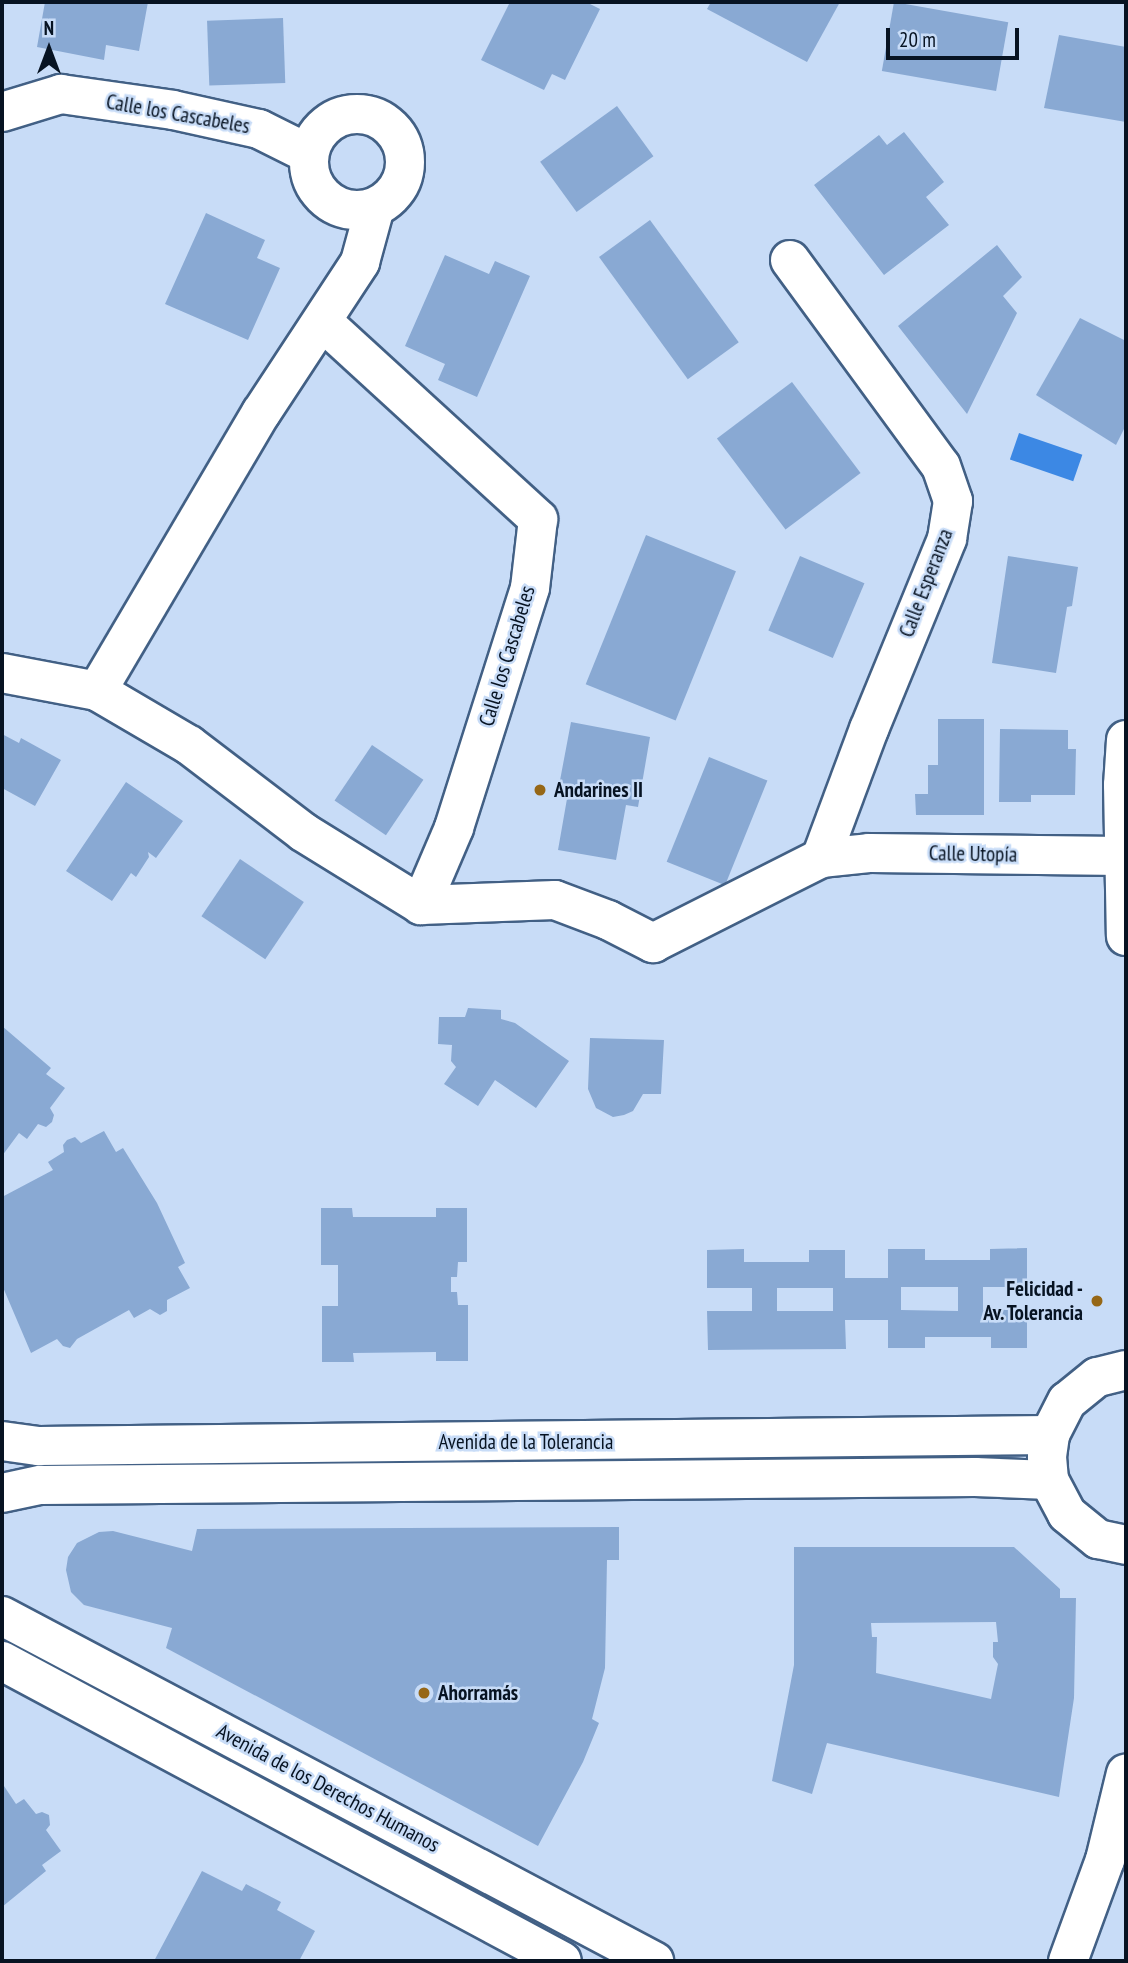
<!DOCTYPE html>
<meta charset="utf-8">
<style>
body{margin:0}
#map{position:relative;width:1128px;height:1963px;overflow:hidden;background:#c8dcf7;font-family:"PT Sans Narrow",sans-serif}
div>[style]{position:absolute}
.water>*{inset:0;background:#3c88e4;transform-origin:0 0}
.building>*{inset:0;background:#89a9d3;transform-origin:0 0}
.roads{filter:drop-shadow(2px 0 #426085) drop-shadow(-2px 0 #426085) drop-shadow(0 2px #426085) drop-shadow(0 -2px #426085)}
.minor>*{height:38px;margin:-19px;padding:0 19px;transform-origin:19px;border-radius:19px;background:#fff}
.minor>.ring{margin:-19px;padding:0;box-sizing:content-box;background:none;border:38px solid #fff;border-radius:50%}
.dots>*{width:19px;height:19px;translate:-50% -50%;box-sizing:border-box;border:4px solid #c8dcf7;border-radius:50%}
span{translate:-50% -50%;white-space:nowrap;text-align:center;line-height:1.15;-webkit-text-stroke:5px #c8dcf7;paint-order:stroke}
.street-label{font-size:21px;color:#071322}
.poi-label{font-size:21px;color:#071322;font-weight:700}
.left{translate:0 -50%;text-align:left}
.right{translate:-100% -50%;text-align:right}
.frame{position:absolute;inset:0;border:4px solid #071322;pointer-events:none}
.north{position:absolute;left:14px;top:14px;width:70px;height:70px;-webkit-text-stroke:5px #c8dcf7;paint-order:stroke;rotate:0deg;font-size:19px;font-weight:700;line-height:28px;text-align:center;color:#071322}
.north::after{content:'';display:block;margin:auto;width:24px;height:32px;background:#071322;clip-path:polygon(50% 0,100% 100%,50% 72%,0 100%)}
.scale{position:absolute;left:886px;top:28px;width:133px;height:32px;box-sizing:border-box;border:4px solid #071322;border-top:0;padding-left:9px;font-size:21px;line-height:24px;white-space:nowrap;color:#071322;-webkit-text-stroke:5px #c8dcf7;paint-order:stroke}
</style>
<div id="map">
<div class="water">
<i style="left:1019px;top:433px;width:67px;height:28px;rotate:19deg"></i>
</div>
<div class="building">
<i style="clip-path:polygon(45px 2px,148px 2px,139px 51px,106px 45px,104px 60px,37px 47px)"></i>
<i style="clip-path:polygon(510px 2px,586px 2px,600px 9px,565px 80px,552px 74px,544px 90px,481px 60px)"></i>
<i style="clip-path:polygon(711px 2px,840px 2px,807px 62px,707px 9px)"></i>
<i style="left:894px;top:2px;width:116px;height:70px;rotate:10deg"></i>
<i style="left:283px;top:18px;width:65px;height:76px;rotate:88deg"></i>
<i style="clip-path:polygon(1059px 35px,1126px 47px,1126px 122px,1044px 108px)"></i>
<i style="left:617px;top:106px;width:62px;height:95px;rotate:54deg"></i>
<i style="clip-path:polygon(904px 132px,944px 182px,926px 197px,949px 225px,884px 275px,814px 185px,879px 135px,887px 145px)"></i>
<i style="clip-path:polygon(206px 213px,265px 240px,257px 258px,280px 268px,248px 340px,165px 304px)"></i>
<i style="left:650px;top:220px;width:151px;height:63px;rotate:54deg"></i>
<i style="clip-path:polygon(997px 245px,1022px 277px,1003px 296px,1017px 313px,967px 414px,898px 326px)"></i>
<i style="clip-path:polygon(445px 255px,489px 274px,495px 261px,530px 276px,477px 397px,438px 380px,445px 364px,405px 346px)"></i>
<i style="clip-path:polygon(1080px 318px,1126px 341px,1126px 425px,1116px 445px,1036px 395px)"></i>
<i style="left:792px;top:382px;width:114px;height:94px;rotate:53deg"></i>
<i style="left:646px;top:535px;width:97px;height:161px;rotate:22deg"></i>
<i style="left:800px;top:556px;width:70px;height:81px;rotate:23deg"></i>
<i style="clip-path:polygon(1008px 556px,1078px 567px,1072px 606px,1067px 607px,1056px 673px,992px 663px)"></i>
<i style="clip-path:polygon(938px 719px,984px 719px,984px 815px,916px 815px,915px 794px,928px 794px,928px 765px,938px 765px)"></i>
<i style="clip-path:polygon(571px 722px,650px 737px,638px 807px,626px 805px,616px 860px,558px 850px,568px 793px,558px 791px)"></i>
<i style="clip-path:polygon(1000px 729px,1068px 730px,1068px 749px,1076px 749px,1075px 795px,1031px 795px,1031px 802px,999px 802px)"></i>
<i style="clip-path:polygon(2px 734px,19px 743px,21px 738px,61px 760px,35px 806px,2px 788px)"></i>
<i style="left:372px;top:745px;width:62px;height:67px;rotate:34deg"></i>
<i style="left:709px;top:757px;width:63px;height:113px;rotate:22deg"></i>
<i style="clip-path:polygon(126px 782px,183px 821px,156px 858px,148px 852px,149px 857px,136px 877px,131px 873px,112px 901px,66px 871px)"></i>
<i style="left:240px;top:859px;width:77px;height:69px;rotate:34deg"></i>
<i style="clip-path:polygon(468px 1008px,501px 1010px,501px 1019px,515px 1023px,569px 1061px,536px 1108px,495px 1080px,478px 1106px,444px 1084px,456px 1067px,451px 1061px,452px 1045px,438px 1044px,439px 1017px,465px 1017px)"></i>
<i style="clip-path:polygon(2px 1026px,51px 1068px,46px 1074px,65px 1088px,50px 1108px,54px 1115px,52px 1122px,46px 1127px,38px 1124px,27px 1139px,19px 1133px,2px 1156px)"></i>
<i style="clip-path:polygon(590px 1038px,664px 1040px,661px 1094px,643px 1094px,633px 1111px,624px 1115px,613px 1117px,596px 1108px,588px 1089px)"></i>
<i style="clip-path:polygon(104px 1131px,116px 1152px,123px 1148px,157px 1203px,185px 1263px,178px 1267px,190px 1288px,167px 1300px,167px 1311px,160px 1315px,150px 1309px,134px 1318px,129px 1310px,77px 1339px,70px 1348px,63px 1346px,57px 1339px,31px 1353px,2px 1285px,2px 1197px,53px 1170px,48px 1162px,64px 1152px,63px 1145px,67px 1140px,75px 1137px,81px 1143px)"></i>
<i style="clip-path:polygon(321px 1208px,352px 1208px,353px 1217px,436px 1217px,436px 1208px,467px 1208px,467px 1262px,458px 1262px,457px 1277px,451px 1277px,451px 1292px,457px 1292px,458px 1305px,468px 1305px,468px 1361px,436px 1361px,436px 1352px,353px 1353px,354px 1362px,322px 1362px,322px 1306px,338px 1306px,338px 1265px,321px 1265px)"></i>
<i style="clip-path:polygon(evenodd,1027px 1248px,1027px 1287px,983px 1287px,983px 1310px,1027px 1309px,1027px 1348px,991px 1348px,991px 1337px,925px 1337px,925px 1348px,888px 1348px,888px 1320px,845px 1320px,846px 1349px,708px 1350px,707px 1311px,752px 1311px,752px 1288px,707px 1288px,707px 1250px,744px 1249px,744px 1262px,809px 1262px,809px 1250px,845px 1250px,845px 1278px,888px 1278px,888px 1249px,925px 1249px,925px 1260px,990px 1260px,990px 1249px,1027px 1248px,901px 1287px,958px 1287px,958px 1311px,901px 1310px,901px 1287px,1027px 1248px,777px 1288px,833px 1288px,833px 1311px,777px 1311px,777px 1288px)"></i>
<i style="clip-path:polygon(619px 1527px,619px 1560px,607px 1560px,605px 1668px,592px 1719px,599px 1723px,583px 1762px,538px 1846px,166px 1648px,172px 1628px,84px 1605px,71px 1592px,66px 1570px,68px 1557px,77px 1543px,99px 1532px,113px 1531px,192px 1551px,197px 1529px)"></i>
<i style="clip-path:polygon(evenodd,794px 1547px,1014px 1547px,1060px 1589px,1060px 1598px,1076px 1598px,1074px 1698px,1059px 1797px,827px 1743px,812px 1794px,772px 1781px,794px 1665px,794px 1547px,996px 1622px,998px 1642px,993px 1642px,993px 1657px,998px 1664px,991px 1699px,876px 1673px,877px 1637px,872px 1637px,871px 1623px,996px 1622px)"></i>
<i style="clip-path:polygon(2px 1783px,16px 1804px,24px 1799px,36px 1814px,42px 1812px,49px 1815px,50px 1825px,46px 1830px,61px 1851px,42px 1865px,46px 1871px,2px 1907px)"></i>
<i style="clip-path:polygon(202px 1871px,242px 1891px,246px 1884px,281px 1902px,277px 1910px,315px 1931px,299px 1961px,154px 1961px)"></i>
</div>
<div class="roads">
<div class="minor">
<i style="left:2px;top:112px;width:62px;rotate:-17deg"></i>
<i style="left:61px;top:94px;width:113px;rotate:8.1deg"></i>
<i style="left:173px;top:110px;width:88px;rotate:12.5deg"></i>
<i style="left:259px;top:129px;width:56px;rotate:26.6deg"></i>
<i class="ring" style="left:309px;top:114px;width:58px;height:58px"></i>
<i style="left:790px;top:260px;width:255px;rotate:53.8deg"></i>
<i style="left:941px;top:466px;width:37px;rotate:71deg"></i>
<i style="left:953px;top:501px;width:38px;rotate:99deg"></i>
<i style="left:947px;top:539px;width:205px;rotate:112.3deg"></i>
<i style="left:869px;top:729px;width:138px;rotate:110.4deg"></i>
<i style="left:323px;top:322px;width:292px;rotate:42.5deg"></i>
<i style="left:538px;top:519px;width:69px;rotate:96.6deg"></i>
<i style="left:530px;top:588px;width:252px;rotate:107.6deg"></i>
<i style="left:454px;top:828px;width:84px;rotate:113.2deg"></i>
<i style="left:2px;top:673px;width:97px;rotate:10.7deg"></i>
<i style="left:97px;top:691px;width:107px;rotate:30.4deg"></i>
<i style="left:189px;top:745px;width:143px;rotate:37.3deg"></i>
<i style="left:303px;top:832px;width:139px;rotate:31.7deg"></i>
<i style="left:421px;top:905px;width:134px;rotate:-2.1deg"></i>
<i style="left:555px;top:900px;width:57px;rotate:20.7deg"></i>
<i style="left:608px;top:920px;width:51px;rotate:27.1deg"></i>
<i style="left:653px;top:943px;width:188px;rotate:-26.8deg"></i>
<i style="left:821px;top:858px;width:48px;rotate:-5.9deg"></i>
<i style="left:869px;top:853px;width:255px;rotate:0.7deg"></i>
<i style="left:97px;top:691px;width:323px;rotate:-59.5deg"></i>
<i style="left:261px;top:413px;width:181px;rotate:-56.7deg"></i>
<i style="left:360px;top:262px;width:57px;rotate:-74.7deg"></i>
<i style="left:1126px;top:740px;width:45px;rotate:93.8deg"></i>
<i style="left:1123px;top:785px;width:151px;rotate:88.9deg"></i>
<i style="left:1126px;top:1370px;width:30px;rotate:166deg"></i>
<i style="left:1097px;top:1377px;width:38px;rotate:141deg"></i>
<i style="left:1067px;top:1401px;width:38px;rotate:117deg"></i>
<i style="left:1050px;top:1435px;width:22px;rotate:98deg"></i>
<i style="left:1047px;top:1457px;width:23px;rotate:85deg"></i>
<i style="left:1049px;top:1480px;width:38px;rotate:62deg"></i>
<i style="left:1067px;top:1514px;width:40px;rotate:39deg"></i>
<i style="left:1098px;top:1539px;width:29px;rotate:12deg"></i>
<i style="left:2px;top:1441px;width:37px;rotate:8deg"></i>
<i style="left:39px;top:1446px;width:1011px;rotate:-0.62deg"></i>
<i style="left:2px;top:1493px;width:40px;rotate:-12deg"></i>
<i style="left:41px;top:1485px;width:934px;rotate:-0.49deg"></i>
<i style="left:975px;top:1477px;width:74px;rotate:2.3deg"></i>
<i style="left:2px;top:1616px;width:738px;rotate:27.89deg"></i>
<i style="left:2px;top:1661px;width:635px;rotate:28.18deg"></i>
<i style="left:1068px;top:1961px;width:108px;rotate:-69.9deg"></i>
<i style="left:1105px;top:1860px;width:89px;rotate:-76.4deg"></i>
</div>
</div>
<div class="dots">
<i style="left:540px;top:790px;background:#966716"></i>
<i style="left:1097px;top:1301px;background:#966716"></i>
<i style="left:424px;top:1693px;background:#966716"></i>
</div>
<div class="street-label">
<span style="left:178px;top:114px;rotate:10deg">Calle los Cascabeles</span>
<span style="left:926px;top:583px;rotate:-69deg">Calle Esperanza</span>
<span style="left:507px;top:656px;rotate:-73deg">Calle los Cascabeles</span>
<span style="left:973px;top:854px;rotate:1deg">Calle Utopía</span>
<span style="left:526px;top:1442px">Avenida de la Tolerancia</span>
<span style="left:328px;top:1788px;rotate:28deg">Avenida de los Derechos Humanos</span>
</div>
<div class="poi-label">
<span class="left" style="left:554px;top:790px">Andarines II</span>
<span class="right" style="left:1083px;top:1301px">Felicidad -<br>Av. Tolerancia</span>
<span class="left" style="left:438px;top:1693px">Ahorramás</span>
</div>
<div class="frame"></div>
<div class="north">N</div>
<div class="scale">20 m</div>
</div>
